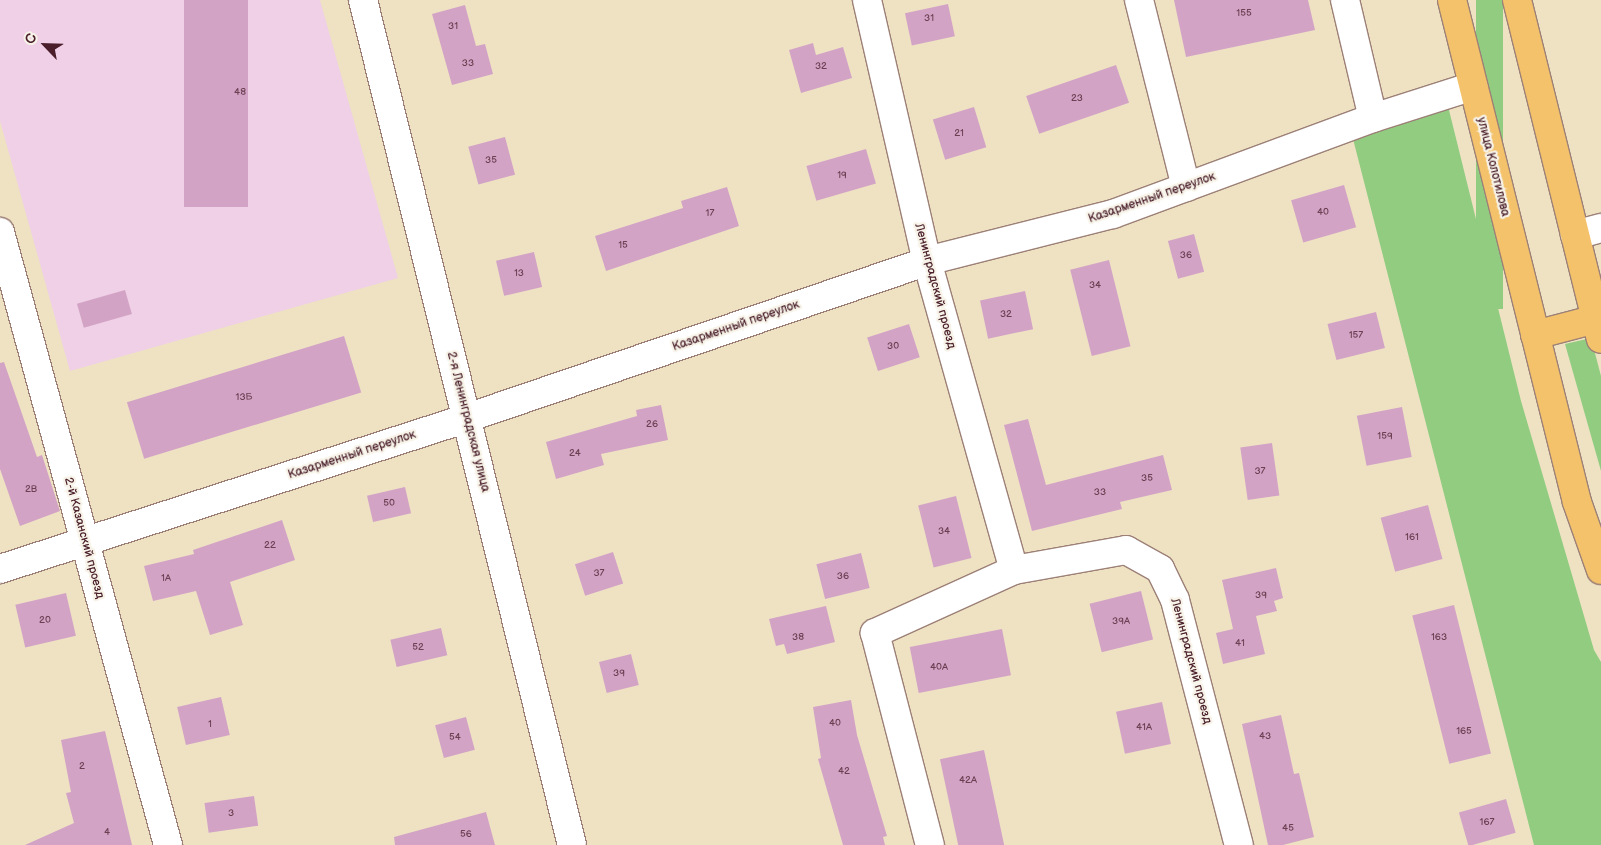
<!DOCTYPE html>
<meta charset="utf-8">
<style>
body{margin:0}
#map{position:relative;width:1601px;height:845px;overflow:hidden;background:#eee2c3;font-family:"Balsamiq Sans",sans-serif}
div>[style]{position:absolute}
.built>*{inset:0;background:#efd0e6}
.green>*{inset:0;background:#91cc81;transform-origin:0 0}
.building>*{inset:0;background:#d3a3c6;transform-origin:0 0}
.roads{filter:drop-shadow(1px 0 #9c8077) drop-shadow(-1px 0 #9c8077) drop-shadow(0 1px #9c8077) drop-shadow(0 -1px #9c8077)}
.minor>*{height:28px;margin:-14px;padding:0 14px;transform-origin:14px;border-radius:14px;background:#fff}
.major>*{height:28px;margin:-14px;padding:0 14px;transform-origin:14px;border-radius:14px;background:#f4c26a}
span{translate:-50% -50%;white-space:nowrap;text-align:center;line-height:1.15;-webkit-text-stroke:4.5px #f7f3e8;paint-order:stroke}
.number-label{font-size:10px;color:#6c4052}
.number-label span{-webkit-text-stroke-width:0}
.street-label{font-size:12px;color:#4a1f2b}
.north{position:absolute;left:20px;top:20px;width:50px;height:50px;-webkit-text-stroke:4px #f7f3e8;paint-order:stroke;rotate:294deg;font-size:14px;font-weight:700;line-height:20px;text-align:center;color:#4a1f2b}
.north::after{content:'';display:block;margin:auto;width:18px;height:22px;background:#4a1f2b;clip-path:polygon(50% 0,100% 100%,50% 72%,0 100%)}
</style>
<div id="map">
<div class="built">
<i style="clip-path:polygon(0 0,320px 0,398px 278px,70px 371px,0 121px)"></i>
</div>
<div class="green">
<i style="left:1476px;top:0;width:27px;height:309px"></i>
<i style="clip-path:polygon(1448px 106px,1521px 401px,1594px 650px,1601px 662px,1601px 845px,1534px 845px,1352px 135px)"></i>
<i style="clip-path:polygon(1591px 338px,1601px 376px,1601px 471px,1565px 344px)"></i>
</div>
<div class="building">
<i style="left:184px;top:0;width:64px;height:207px"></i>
<i style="clip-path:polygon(1174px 0,1308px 0,1315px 30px,1186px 57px)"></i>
<i style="left:948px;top:4px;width:33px;height:44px;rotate:78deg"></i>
<i style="clip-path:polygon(465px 5px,476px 46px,485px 44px,493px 74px,452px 85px,432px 14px)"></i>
<i style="clip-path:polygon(813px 43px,816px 55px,843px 47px,852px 78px,801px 93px,789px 50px)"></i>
<i style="left:1116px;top:65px;width:40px;height:95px;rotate:71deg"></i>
<i style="left:974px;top:107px;width:42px;height:43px;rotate:73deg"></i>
<i style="left:505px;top:137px;width:39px;height:38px;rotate:75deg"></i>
<i style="left:866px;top:149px;width:36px;height:62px;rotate:74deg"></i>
<i style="left:1344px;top:185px;width:44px;height:55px;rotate:74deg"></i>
<i style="clip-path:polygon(727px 187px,739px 226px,606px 271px,595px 236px,683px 208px,681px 201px)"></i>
<i style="left:1194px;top:234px;width:39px;height:27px;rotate:75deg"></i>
<i style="left:534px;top:252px;width:36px;height:39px;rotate:77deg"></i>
<i style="left:1109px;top:260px;width:89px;height:40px;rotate:76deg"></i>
<i style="left:125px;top:290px;width:25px;height:50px;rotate:74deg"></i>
<i style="left:1025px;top:291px;width:39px;height:46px;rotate:78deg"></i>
<i style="left:1376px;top:312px;width:37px;height:50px;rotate:76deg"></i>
<i style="left:909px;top:324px;width:35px;height:44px;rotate:72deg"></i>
<i style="left:344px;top:336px;width:59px;height:227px;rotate:73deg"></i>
<i style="clip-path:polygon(4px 362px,37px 457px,42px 455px,60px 511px,20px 526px,0 469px,0 363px)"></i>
<i style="clip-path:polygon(661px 405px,668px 440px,601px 454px,604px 465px,556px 479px,546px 442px,637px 416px,636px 410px)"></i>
<i style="left:1402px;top:407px;width:51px;height:46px;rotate:79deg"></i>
<i style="clip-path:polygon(1028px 419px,1046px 485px,1163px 455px,1172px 490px,1120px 502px,1122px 509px,1032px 531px,1004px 425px)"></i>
<i style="left:1272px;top:443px;width:53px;height:32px;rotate:82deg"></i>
<i style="left:405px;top:487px;width:27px;height:39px;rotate:77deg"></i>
<i style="left:956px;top:496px;width:64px;height:39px;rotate:76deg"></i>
<i style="left:1428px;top:505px;width:56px;height:49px;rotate:75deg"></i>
<i style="clip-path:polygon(282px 520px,295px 560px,230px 582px,243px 625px,210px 635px,196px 591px,153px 601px,144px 566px,194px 554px,193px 550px)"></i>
<i style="left:613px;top:552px;width:33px;height:40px;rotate:72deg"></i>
<i style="left:861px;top:553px;width:36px;height:46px;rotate:76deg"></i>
<i style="clip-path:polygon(1276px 568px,1283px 598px,1274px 601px,1277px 611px,1256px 616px,1265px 654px,1223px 664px,1216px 633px,1233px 629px,1222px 580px)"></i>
<i style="left:1141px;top:591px;width:50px;height:53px;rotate:76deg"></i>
<i style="left:66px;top:593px;width:44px;height:52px;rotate:77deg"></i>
<i style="left:1454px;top:605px;width:153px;height:43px;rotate:76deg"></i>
<i style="clip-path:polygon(826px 606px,835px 642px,787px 654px,784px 644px,776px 646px,769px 619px)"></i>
<i style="left:441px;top:628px;width:28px;height:52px;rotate:77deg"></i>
<i style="left:1002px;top:629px;width:47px;height:94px;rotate:79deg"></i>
<i style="left:631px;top:654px;width:32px;height:33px;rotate:76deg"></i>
<i style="left:221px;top:697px;width:39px;height:45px;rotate:77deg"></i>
<i style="clip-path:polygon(851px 700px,857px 735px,887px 836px,883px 837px,885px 845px,843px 845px,818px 759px,821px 758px,813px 707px)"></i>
<i style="left:1162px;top:702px;width:43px;height:47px;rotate:78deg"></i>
<i style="clip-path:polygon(1281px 715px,1294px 774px,1299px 773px,1314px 837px,1283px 845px,1268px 845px,1242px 724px)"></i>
<i style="left:466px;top:717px;width:34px;height:32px;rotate:75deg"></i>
<i style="clip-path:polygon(105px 731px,132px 845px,25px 845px,74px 823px,66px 793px,71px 792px,61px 740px)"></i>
<i style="left:984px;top:750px;width:97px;height:45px;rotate:78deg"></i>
<i style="left:254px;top:796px;width:30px;height:50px;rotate:82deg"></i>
<i style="left:1506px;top:799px;width:35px;height:49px;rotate:74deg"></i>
<i style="clip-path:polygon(486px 812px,495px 845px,395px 845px,394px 837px)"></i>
</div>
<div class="roads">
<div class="minor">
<i style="left:363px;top:0;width:870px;rotate:76.11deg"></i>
<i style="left:867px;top:0;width:268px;rotate:77.1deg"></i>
<i style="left:927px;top:261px;width:321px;rotate:74.3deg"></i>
<i style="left:1014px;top:570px;width:153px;rotate:155.6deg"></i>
<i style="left:875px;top:633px;width:219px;rotate:75.5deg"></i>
<i style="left:1139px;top:0;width:193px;rotate:75.9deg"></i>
<i style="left:1345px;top:0;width:121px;rotate:76.7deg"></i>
<i style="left:0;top:232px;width:636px;rotate:74.67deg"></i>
<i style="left:1575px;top:235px;width:27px;rotate:-15deg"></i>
<i style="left:0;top:569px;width:491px;rotate:-17.9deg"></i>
<i style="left:467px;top:418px;width:486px;rotate:-18.8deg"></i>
<i style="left:927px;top:261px;width:192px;rotate:-14.2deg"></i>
<i style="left:1113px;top:214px;width:277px;rotate:-20.3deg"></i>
<i style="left:1373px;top:118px;width:105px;rotate:-17.7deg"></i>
<i style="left:1014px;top:570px;width:114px;rotate:-10.1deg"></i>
<i style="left:1126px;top:550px;width:39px;rotate:29deg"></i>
<i style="left:1160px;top:569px;width:34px;rotate:64deg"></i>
<i style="left:1175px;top:600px;width:253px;rotate:75.4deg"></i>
</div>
<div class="major">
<i style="left:1452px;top:0;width:517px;rotate:76.02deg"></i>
<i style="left:1577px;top:502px;width:72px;rotate:70.6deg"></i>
<i style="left:1517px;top:0;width:349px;rotate:76.1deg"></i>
<i style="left:1535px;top:335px;width:63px;rotate:-14.7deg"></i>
</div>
</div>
<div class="number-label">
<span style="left:1244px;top:14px">155</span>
<span style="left:929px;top:19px">31</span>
<span style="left:453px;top:27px">31</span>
<span style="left:468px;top:64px">33</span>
<span style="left:821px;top:67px">32</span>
<span style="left:240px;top:93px">48</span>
<span style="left:1077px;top:99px">23</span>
<span style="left:959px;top:134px">21</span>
<span style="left:491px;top:161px">35</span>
<span style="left:842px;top:176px">19</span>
<span style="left:1323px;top:213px">40</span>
<span style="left:710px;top:214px">17</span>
<span style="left:623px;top:246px">15</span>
<span style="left:1186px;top:256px">36</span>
<span style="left:519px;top:274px">13</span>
<span style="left:1095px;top:286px">34</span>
<span style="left:1006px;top:315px">32</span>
<span style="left:1356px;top:336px">157</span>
<span style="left:893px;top:347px">30</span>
<span style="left:244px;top:398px">13Б</span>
<span style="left:652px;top:425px">26</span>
<span style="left:1385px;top:437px">159</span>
<span style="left:575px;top:454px">24</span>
<span style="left:1260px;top:472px">37</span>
<span style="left:1147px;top:479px">35</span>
<span style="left:31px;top:490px">2В</span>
<span style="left:1100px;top:493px">33</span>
<span style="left:389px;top:504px">50</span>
<span style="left:944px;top:532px">34</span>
<span style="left:1412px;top:538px">161</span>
<span style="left:270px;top:546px">22</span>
<span style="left:599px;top:574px">37</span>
<span style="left:843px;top:577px">36</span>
<span style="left:166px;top:579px">1А</span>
<span style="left:1261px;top:596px">39</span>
<span style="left:45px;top:621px">20</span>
<span style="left:1121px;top:622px">39А</span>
<span style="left:798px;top:638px">38</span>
<span style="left:1439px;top:638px">163</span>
<span style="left:1240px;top:644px">41</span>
<span style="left:418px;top:648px">52</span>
<span style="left:939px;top:668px">40А</span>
<span style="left:619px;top:674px">39</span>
<span style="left:835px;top:724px">40</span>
<span style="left:210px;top:725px">1</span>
<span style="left:1144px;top:728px">41А</span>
<span style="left:1464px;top:732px">165</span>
<span style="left:1265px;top:737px">43</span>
<span style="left:455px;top:738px">54</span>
<span style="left:82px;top:767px">2</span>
<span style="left:844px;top:772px">42</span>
<span style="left:968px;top:781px">42А</span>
<span style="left:231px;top:814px">3</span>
<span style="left:1487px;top:823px">167</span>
<span style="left:1288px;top:829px">45</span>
<span style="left:107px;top:833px">4</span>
<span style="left:466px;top:835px">56</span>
</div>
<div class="street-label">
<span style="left:1493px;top:167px;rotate:76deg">улица Колотилова</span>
<span style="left:1152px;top:198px;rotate:-19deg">Казарменный переулок</span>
<span style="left:935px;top:286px;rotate:75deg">Ленинградский проезд</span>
<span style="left:736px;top:326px;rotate:-19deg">Казарменный переулок</span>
<span style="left:468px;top:422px;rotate:76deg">2-я Ленинградская улица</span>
<span style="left:352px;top:455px;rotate:-18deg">Казарменный переулок</span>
<span style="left:84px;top:538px;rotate:75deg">2-й Казанский проезд</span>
<span style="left:1191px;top:661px;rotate:75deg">Ленинградский проезд</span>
</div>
<div class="north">С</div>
</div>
